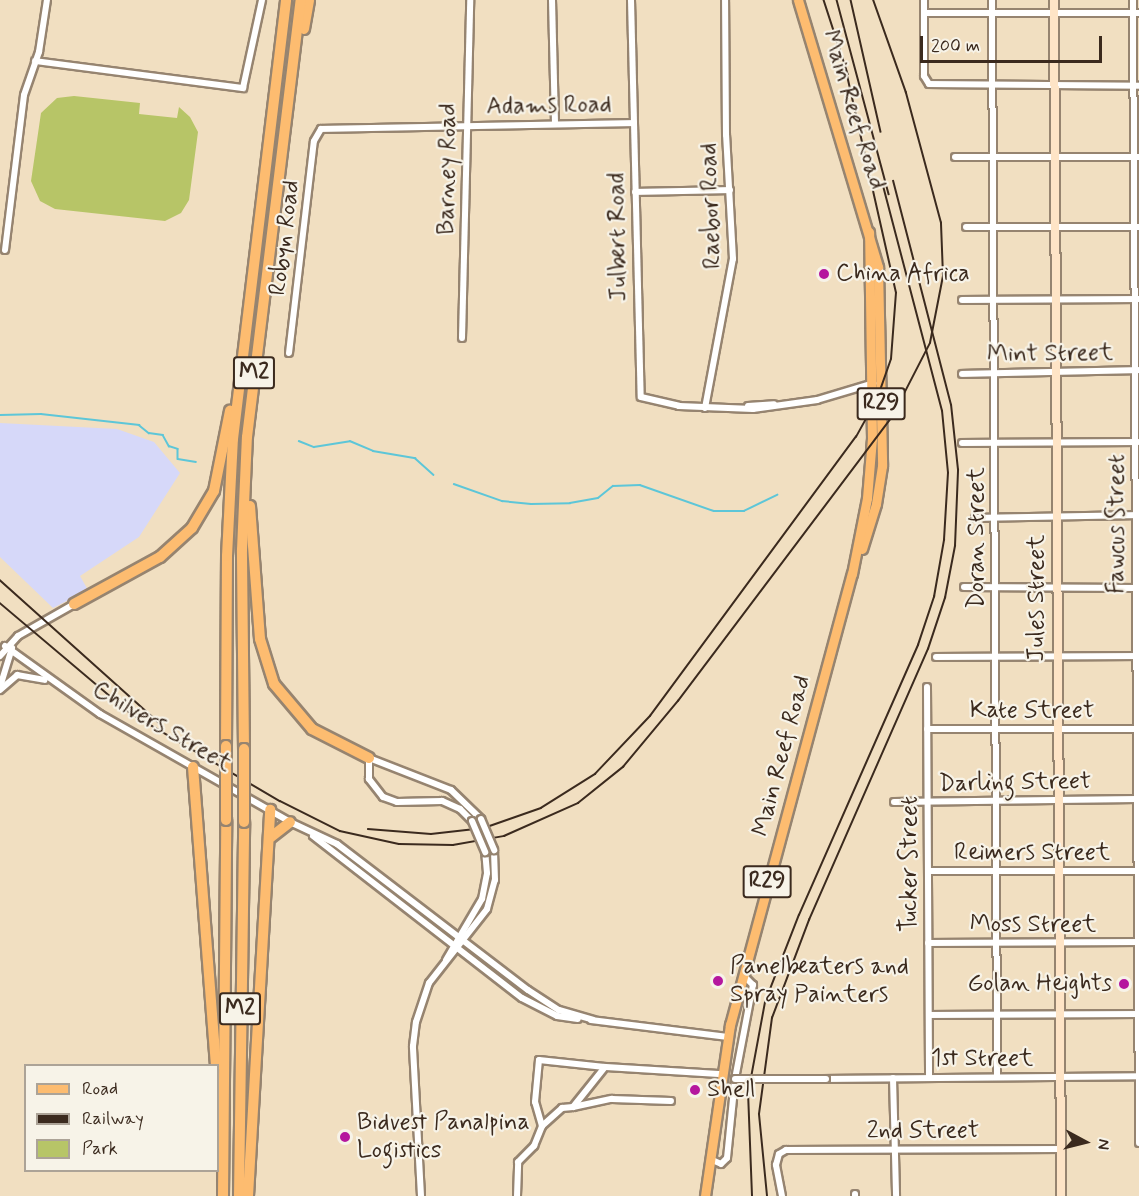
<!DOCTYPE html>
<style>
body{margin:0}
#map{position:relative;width:1139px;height:1196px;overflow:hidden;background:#f1dfc1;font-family:Mynerve,sans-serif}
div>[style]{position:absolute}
.built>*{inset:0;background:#d6d8f9}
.green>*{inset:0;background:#b7c567}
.stream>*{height:1.5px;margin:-0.75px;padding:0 0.75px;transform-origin:0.75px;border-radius:0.75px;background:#5dc6d8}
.roads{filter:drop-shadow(2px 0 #968470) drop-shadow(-2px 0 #968470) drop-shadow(0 2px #968470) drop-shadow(0 -2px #968470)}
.street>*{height:6px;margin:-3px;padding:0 3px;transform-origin:3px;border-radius:3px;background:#fff}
.secondary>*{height:8px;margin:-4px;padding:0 4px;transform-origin:4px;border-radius:4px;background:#fee4c6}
.primary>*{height:9px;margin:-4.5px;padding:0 4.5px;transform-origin:4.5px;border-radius:4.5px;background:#fdbc70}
.highway>*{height:10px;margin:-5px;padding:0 5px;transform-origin:5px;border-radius:5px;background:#fdbc70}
.rail>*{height:1.5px;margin:-0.75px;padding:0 0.75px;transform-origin:0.75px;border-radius:0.75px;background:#3b2a1e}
.bridges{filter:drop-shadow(2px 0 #968470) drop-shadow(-2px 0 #968470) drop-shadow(0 2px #968470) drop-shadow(0 -2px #968470)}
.street-bridge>*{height:6px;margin:-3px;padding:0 3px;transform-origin:3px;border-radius:3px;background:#fff}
.highway-bridge>*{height:10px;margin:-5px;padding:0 5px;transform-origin:5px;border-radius:5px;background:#fdbc70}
.dots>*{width:16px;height:16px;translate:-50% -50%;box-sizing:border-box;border:3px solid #f7f3e8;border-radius:50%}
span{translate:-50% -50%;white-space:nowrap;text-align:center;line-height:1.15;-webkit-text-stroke:4.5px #f7f3e8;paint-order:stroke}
.shield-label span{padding:2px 4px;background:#f7f3e8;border:2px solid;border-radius:4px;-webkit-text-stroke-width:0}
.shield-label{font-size:22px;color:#3b2a1e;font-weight:700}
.street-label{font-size:24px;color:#3b2a1e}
.poi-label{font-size:24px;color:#3b2a1e}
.left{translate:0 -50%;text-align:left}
.right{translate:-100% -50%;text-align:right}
.legend{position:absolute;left:24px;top:1064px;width:195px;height:108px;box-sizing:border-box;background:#f7f3e8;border:2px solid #aca397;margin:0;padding:8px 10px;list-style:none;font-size:18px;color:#3b2a1e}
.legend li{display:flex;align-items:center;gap:12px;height:30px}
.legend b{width:30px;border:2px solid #aca397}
.north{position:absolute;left:1055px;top:1112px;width:60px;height:60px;-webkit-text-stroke:4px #f7f3e8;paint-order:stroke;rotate:97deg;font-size:16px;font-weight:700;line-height:24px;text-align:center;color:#3b2a1e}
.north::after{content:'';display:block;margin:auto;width:21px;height:27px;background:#3b2a1e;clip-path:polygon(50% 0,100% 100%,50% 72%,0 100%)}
.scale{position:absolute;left:920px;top:36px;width:182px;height:27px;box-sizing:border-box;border:3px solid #3b2a1e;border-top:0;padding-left:8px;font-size:18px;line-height:21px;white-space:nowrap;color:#3b2a1e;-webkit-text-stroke:4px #f7f3e8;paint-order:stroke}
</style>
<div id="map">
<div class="built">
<i style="clip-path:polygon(0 423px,117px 429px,154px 442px,180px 473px,139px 537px,80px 576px,88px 590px,53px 608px,0 557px)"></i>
</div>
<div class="green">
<i style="clip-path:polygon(74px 96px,140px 103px,139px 114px,177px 118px,179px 107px,190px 117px,198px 132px,189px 200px,181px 213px,165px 221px,55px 209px,40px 201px,31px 181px,41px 113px,57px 98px)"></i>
</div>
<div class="stream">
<i style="left:0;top:415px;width:41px;rotate:-1.4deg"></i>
<i style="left:41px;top:414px;width:99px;rotate:6.4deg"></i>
<i style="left:139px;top:425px;width:13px;rotate:39deg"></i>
<i style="left:149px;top:433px;width:14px;rotate:8deg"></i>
<i style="left:163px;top:435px;width:13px;rotate:61deg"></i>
<i style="left:169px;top:446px;width:9px;rotate:18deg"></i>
<i style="left:178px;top:449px;width:10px;rotate:90deg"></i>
<i style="left:178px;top:459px;width:18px;rotate:9deg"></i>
<i style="left:299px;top:441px;width:16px;rotate:22deg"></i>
<i style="left:314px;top:447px;width:36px;rotate:-9deg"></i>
<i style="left:350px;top:441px;width:25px;rotate:23deg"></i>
<i style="left:373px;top:451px;width:43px;rotate:9.5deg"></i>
<i style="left:415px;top:458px;width:25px;rotate:42deg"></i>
<i style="left:454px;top:484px;width:51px;rotate:19.5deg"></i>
<i style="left:502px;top:501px;width:29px;rotate:6deg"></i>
<i style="left:531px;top:504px;width:39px;rotate:-1deg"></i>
<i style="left:570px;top:503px;width:28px;rotate:-10deg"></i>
<i style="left:598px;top:498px;width:19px;rotate:-39deg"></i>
<i style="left:613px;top:486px;width:27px;rotate:-2deg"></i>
<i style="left:640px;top:485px;width:78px;rotate:19.4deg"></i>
<i style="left:714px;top:511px;width:30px"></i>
<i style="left:744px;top:511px;width:37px;rotate:-26deg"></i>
</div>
<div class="roads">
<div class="street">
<i style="left:552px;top:0;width:124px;rotate:88.6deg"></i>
<i style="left:631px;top:0;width:397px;rotate:88.6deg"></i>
<i style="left:641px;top:397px;width:39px;rotate:13deg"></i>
<i style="left:679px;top:406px;width:74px;rotate:2.3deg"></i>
<i style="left:753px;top:409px;width:65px;rotate:-8deg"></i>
<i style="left:817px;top:400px;width:59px;rotate:-16.6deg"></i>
<i style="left:924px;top:0;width:76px;rotate:90deg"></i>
<i style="left:924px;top:76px;width:9px;rotate:58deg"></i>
<i style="left:929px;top:84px;width:210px;rotate:0.5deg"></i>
<i style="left:992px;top:0;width:1077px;rotate:89.73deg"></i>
<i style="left:1133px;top:0;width:1143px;rotate:89.7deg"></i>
<i style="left:924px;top:13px;width:215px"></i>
<i style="left:35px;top:61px;width:210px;rotate:7.4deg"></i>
<i style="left:243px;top:88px;width:90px;rotate:-77.8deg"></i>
<i style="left:955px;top:157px;width:184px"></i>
<i style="left:635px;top:192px;width:95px;rotate:-1.2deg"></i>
<i style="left:966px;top:227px;width:173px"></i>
<i style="left:5px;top:250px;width:156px;rotate:-83deg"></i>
<i style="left:24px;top:95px;width:46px;rotate:-70.8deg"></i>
<i style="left:39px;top:52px;width:53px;rotate:-81.3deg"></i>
<i style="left:962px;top:300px;width:177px;rotate:-0.3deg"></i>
<i style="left:462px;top:338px;width:338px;rotate:-88.6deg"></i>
<i style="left:289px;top:353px;width:213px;rotate:-83.3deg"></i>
<i style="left:314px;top:141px;width:14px;rotate:-60deg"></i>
<i style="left:321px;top:129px;width:313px;rotate:-1.1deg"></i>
<i style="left:962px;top:374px;width:177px;rotate:-1.3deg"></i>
<i style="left:748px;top:406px;width:26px;rotate:-4deg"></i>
<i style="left:705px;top:408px;width:152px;rotate:-79.4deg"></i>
<i style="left:733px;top:259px;width:124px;rotate:-93.2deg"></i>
<i style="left:726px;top:135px;width:135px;rotate:-90.4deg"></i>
<i style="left:962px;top:443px;width:176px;rotate:-0.3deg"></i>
<i style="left:975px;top:518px;width:164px;rotate:-1deg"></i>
<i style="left:964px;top:587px;width:171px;rotate:0.3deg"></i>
<i style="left:5px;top:646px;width:117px;rotate:35.6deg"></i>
<i style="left:100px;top:714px;width:219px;rotate:29.6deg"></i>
<i style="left:290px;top:822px;width:52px;rotate:25.1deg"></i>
<i style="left:337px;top:844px;width:240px;rotate:37.4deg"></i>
<i style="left:528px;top:990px;width:37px;rotate:33deg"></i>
<i style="left:559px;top:1010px;width:35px;rotate:16deg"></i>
<i style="left:0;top:656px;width:27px;rotate:-48deg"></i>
<i style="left:18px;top:636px;width:64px;rotate:-29.7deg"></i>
<i style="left:936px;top:657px;width:203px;rotate:-0.3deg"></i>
<i style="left:0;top:687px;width:41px;rotate:-72.9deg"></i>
<i style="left:927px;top:687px;width:391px;rotate:89.7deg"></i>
<i style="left:0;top:690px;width:23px;rotate:-41deg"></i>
<i style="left:17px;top:675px;width:28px;rotate:10deg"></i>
<i style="left:927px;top:729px;width:212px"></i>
<i style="left:894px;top:802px;width:243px;rotate:-0.7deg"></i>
<i style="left:472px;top:821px;width:17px;rotate:-135deg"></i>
<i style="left:460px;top:809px;width:20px;rotate:-156deg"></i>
<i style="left:442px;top:801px;width:45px;rotate:178.7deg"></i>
<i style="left:397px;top:802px;width:15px;rotate:-160deg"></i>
<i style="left:383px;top:797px;width:23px;rotate:-128deg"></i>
<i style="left:369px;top:779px;width:21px;rotate:-90deg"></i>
<i style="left:369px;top:758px;width:88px;rotate:21.3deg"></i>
<i style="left:451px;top:790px;width:42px;rotate:44deg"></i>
<i style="left:313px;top:836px;width:264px;rotate:37.8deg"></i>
<i style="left:522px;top:998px;width:39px;rotate:27deg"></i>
<i style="left:557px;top:1016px;width:21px;rotate:8deg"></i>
<i style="left:928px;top:871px;width:209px"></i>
<i style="left:928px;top:943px;width:210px;rotate:-0.3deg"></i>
<i style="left:446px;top:960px;width:71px;rotate:-59.5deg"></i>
<i style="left:482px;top:899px;width:26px;rotate:-79deg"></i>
<i style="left:487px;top:873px;width:21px;rotate:-95deg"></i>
<i style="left:929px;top:1015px;width:209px;rotate:-0.3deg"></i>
<i style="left:591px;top:1020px;width:138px;rotate:7.1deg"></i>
<i style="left:893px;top:1078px;width:118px;rotate:88.5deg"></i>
<i style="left:826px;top:1079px;width:313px;rotate:-0.5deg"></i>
<i style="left:573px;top:1107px;width:40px;rotate:-12deg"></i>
<i style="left:612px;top:1099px;width:59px;rotate:1.9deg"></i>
<i style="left:542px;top:1126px;width:25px;rotate:-106deg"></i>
<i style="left:535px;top:1102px;width:42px;rotate:-84.6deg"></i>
<i style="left:539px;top:1060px;width:66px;rotate:6.1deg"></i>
<i style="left:710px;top:1159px;width:12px;rotate:24deg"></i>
<i style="left:721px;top:1164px;width:8px;rotate:-45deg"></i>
<i style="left:727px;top:1158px;width:79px;rotate:-84.2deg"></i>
<i style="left:735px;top:1079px;width:96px;rotate:-79.2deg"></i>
<i style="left:753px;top:985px;width:14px;rotate:-135deg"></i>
<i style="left:855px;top:1194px;width:2px;rotate:90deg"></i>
<i style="left:421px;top:1196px;width:150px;rotate:-93.1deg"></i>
<i style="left:413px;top:1046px;width:24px;rotate:-83deg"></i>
<i style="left:416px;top:1022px;width:41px;rotate:-71.6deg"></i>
<i style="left:429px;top:983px;width:94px;rotate:-51.9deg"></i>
<i style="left:487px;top:909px;width:30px;rotate:-75deg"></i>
<i style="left:495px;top:880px;width:30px;rotate:-92deg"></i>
<i style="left:517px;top:1196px;width:34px;rotate:-88deg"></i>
<i style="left:518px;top:1162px;width:23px;rotate:-45deg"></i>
<i style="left:534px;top:1146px;width:22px;rotate:-68deg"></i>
<i style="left:542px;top:1126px;width:27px;rotate:-42deg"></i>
<i style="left:562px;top:1108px;width:11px;rotate:-5deg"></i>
<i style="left:573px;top:1107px;width:51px;rotate:-51.3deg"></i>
<i style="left:605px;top:1067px;width:115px;rotate:3.5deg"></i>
<i style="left:782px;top:1196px;width:32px;rotate:-101deg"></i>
<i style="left:776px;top:1165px;width:11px;rotate:-75deg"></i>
<i style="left:779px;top:1154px;width:8px;rotate:-30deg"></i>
<i style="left:786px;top:1150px;width:274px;rotate:-0.2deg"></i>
</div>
<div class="secondary">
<i style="left:1054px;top:0;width:1196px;rotate:89.66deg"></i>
</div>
<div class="primary">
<i style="left:798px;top:0;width:279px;rotate:73.3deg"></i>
<i style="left:878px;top:267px;width:199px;rotate:88.8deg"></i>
<i style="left:882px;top:466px;width:38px;rotate:99deg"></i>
<i style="left:876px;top:504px;width:47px;rotate:107.3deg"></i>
<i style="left:705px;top:1196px;width:173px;rotate:-81.7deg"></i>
<i style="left:730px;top:1025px;width:467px;rotate:-74.9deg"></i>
<i style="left:852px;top:574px;width:77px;rotate:-78.8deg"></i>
<i style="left:867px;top:498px;width:59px;rotate:-85.2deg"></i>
<i style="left:872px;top:439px;width:207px;rotate:-90.8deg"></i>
</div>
<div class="highway">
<i style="left:304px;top:29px;width:29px;rotate:-80deg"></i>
<i style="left:250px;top:506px;width:133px;rotate:85.7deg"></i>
<i style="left:260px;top:639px;width:47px;rotate:72.7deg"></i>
<i style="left:274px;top:684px;width:59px;rotate:49.8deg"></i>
<i style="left:312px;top:729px;width:64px;rotate:27deg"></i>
<i style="left:74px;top:604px;width:98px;rotate:-28.7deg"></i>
<i style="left:160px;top:557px;width:43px;rotate:-42.2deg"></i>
<i style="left:192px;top:528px;width:43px;rotate:-59.3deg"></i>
<i style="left:214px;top:491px;width:82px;rotate:-78.7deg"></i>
<i style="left:226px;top:746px;width:190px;rotate:-89.7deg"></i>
<i style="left:227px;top:556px;width:117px;rotate:-87.1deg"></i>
<i style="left:233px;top:439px;width:442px;rotate:-83.1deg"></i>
<i style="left:244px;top:749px;width:199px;rotate:-90.6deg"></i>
<i style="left:242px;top:550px;width:113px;rotate:-87.5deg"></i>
<i style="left:247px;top:437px;width:440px;rotate:-83deg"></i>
<i style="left:193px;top:767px;width:300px;rotate:85.6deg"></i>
<i style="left:271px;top:837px;width:24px;rotate:-38deg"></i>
<i style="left:223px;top:1196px;width:376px;rotate:-89.5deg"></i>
<i style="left:239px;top:1196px;width:374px;rotate:-89.2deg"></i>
<i style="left:248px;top:1196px;width:387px;rotate:-86.7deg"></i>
</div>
</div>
<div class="rail">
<i style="left:824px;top:0;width:78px;rotate:72deg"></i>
<i style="left:837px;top:0;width:201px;rotate:75deg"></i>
<i style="left:851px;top:0;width:135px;rotate:77.2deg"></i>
<i style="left:0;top:580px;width:219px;rotate:41.9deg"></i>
<i style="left:0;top:603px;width:170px;rotate:40.2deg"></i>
<i style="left:130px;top:713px;width:174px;rotate:30.4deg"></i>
<i style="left:280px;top:801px;width:67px;rotate:26.6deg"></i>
<i style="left:340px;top:831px;width:60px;rotate:12.4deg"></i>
<i style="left:399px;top:844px;width:54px;rotate:1.1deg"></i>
<i style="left:453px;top:845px;width:52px;rotate:-10deg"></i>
<i style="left:504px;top:836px;width:81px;rotate:-24deg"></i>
<i style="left:578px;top:803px;width:58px;rotate:-38.7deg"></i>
<i style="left:623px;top:767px;width:86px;rotate:-50.2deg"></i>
<i style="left:678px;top:701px;width:356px;rotate:-53deg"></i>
<i style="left:892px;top:417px;width:83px;rotate:-62.8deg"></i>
<i style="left:930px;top:343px;width:68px;rotate:-79deg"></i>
<i style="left:943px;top:276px;width:53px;rotate:-92.2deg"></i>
<i style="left:941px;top:223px;width:135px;rotate:-105.1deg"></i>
<i style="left:906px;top:93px;width:99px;rotate:-109.5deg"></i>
<i style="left:368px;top:829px;width:63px;rotate:4.5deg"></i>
<i style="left:431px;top:834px;width:53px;rotate:-6.5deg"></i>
<i style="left:484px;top:828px;width:60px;rotate:-19.3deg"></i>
<i style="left:541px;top:808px;width:64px;rotate:-32.2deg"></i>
<i style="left:595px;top:774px;width:80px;rotate:-46.5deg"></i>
<i style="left:650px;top:716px;width:347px;rotate:-53.6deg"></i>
<i style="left:856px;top:437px;width:43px;rotate:-61.1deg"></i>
<i style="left:877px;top:399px;width:42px;rotate:-70.7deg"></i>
<i style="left:891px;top:359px;width:66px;rotate:-85.7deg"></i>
<i style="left:896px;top:293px;width:233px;rotate:-102.7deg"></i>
<i style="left:752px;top:1196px;width:102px;rotate:-92.2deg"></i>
<i style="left:748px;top:1094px;width:94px;rotate:-79.5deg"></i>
<i style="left:765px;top:1002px;width:93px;rotate:-68.7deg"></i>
<i style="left:799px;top:915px;width:295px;rotate:-66.2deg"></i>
<i style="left:918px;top:645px;width:51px;rotate:-71.6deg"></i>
<i style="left:934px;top:597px;width:58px;rotate:-80deg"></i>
<i style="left:944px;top:540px;width:67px;rotate:-86.6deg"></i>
<i style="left:948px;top:473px;width:62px;rotate:-95.5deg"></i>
<i style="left:942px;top:411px;width:233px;rotate:-104.7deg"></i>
<i style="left:767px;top:1196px;width:82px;rotate:-95.6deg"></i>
<i style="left:759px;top:1114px;width:97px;rotate:-82.3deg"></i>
<i style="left:772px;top:1018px;width:105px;rotate:-69.3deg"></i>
<i style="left:809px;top:920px;width:296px;rotate:-66.3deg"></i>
<i style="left:928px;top:649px;width:54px;rotate:-71.6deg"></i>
<i style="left:945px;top:598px;width:53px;rotate:-79.1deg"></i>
<i style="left:955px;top:546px;width:76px;rotate:-87.7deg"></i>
<i style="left:958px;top:470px;width:65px;rotate:-96.1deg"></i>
<i style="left:951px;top:405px;width:231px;rotate:-104.5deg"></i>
</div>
<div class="bridges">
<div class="street-bridge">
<i style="left:481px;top:819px;width:34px;rotate:67deg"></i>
<i style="left:472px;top:821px;width:34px;rotate:67deg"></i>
<i style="left:735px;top:1079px;width:91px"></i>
</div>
<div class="highway-bridge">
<i style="left:226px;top:820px;width:74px;rotate:-90deg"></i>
<i style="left:244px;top:822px;width:73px;rotate:-90deg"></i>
</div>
</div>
<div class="dots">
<i style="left:824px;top:274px;background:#b5179e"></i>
<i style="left:718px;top:981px;background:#b5179e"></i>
<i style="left:1124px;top:984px;background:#b5179e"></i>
<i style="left:695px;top:1090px;background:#b5179e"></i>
<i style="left:345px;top:1137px;background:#b5179e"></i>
</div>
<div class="shield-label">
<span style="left:254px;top:373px">M2</span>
<span style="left:881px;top:404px">R29</span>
<span style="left:767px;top:882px">R29</span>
<span style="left:240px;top:1009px">M2</span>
</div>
<div class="street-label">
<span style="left:549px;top:106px;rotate:-1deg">Adams Road</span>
<span style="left:853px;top:110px;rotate:73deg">Main Reef Road</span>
<span style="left:448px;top:169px;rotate:-89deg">Barney Road</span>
<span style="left:711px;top:206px;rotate:-92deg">Raebor Road</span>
<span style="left:618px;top:237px;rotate:-91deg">Julbert Road</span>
<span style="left:285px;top:238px;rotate:-83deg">Robyn Road</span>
<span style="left:1050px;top:354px;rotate:-1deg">Mint Street</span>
<span style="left:1117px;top:524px;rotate:-90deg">Fawcus Street</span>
<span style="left:977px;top:538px;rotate:-90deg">Doran Street</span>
<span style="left:1037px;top:598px;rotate:-90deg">Jules Street</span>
<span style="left:1032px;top:711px">Kate Street</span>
<span style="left:162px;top:727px;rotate:30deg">Chilvers Street</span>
<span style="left:782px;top:756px;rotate:-75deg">Main Reef Road</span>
<span style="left:1015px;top:783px;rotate:-1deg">Darling Street</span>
<span style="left:1032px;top:853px">Reimers Street</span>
<span style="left:910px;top:864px;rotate:-90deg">Tucker Street</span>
<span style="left:1033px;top:925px">Moss Street</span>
<span style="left:982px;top:1059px">1st Street</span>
<span style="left:923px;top:1131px">2nd Street</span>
</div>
<div class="poi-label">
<span class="left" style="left:836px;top:274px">China Africa</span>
<span class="left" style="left:730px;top:981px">Panelbeaters and<br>Spray Painters</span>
<span class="right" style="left:1112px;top:984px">Golan Heights</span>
<span class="left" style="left:707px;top:1090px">Shell</span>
<span class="left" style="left:357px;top:1137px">Bidvest Panalpina<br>Logistics</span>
</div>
<ul class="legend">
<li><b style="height:8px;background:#fdbc70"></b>Road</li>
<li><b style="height:8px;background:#3b2a1e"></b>Railway</li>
<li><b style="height:16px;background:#b7c567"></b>Park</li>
</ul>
<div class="north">N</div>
<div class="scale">200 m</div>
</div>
